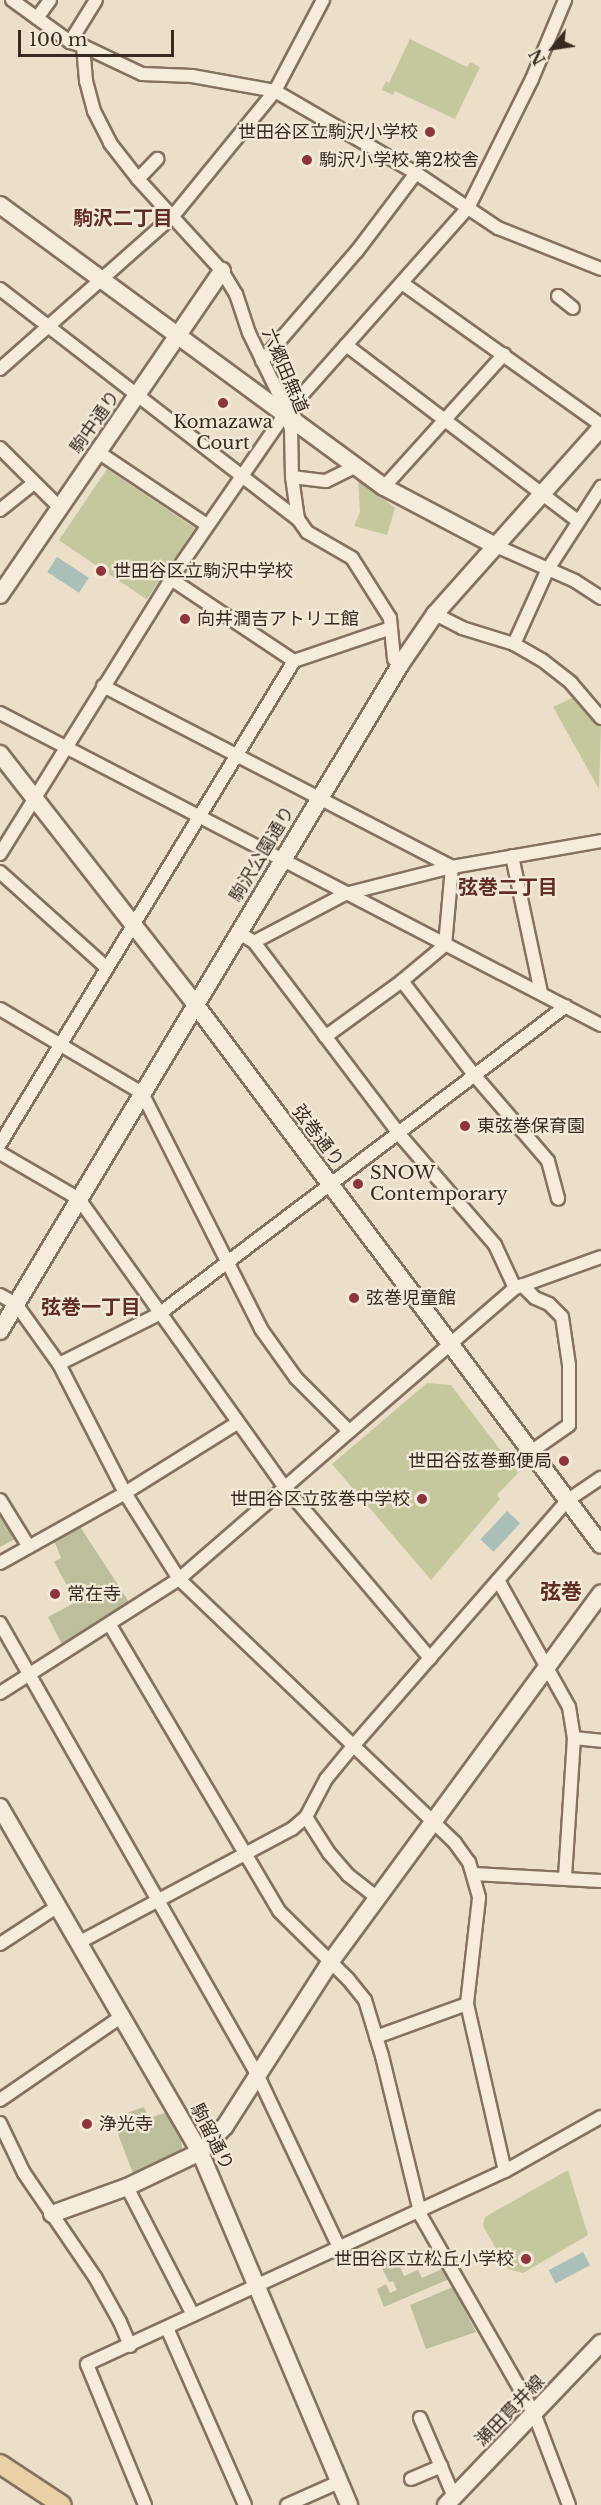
<!DOCTYPE html>
<meta charset="utf-8">
<style>
body{margin:0}
#map{position:relative;width:601px;height:2505px;overflow:hidden;background:#ebdfc9;font-family:"Libre Baskerville","Noto Sans JP",serif}
div>[style]{position:absolute}
.green>*{inset:0;background:#c5c89d;transform-origin:0 0}
.cemetery>*{inset:0;background:#bcbe9c}
.water>*{inset:0;background:#a9bfb7;transform-origin:0 0}
.roads{filter:drop-shadow(2px 0 #85715f) drop-shadow(-2px 0 #85715f) drop-shadow(0 2px #85715f) drop-shadow(0 -2px #85715f)}
.street>*{height:12px;margin:-6px;padding:0 6px;transform-origin:6px;border-radius:6px;background:#f6ecdb}
.secondary>*{height:16px;margin:-8px;padding:0 8px;transform-origin:8px;border-radius:8px;background:#f6ecdb}
.primary>*{height:18px;margin:-9px;padding:0 9px;transform-origin:9px;border-radius:9px;background:#e9d0a5}
.dots>*{width:16px;height:16px;translate:-50% -50%;box-sizing:border-box;border:3px solid #f3e9d8;border-radius:50%}
span{translate:-50% -50%;white-space:nowrap;text-align:center;line-height:1.15;-webkit-text-stroke:4.5px #f3e9d8;paint-order:stroke}
.poi-label{font-size:18px;color:#372b21}
.right{translate:-100% -50%;text-align:right}
.left{translate:0 -50%;text-align:left}
.street-label{font-size:18px;color:#372b21}
.neighbourhood-label{font-size:20px;color:#602e25;font-weight:700}
.quarter-label{font-size:21px;color:#602e25;font-weight:700}
.north{position:absolute;left:523px;top:18px;width:60px;height:60px;-webkit-text-stroke:4px #f3e9d8;paint-order:stroke;rotate:240deg;font-size:16px;font-weight:700;line-height:24px;text-align:center;color:#372b21}
.north::after{content:'';display:block;margin:auto;width:21px;height:27px;background:#372b21;clip-path:polygon(50% 0,100% 100%,50% 72%,0 100%)}
.scale{position:absolute;left:18px;top:30px;width:156px;height:27px;box-sizing:border-box;border:3px solid #372b21;border-top:0;padding-left:8px;font-size:18px;line-height:21px;white-space:nowrap;color:#372b21;-webkit-text-stroke:4px #f3e9d8;paint-order:stroke}
</style>
<div id="map">
<div class="green">
<i style="clip-path:polygon(410px 39px,467px 67px,470px 62px,480px 67px,455px 119px,395px 91px,393px 95px,382px 90px,386px 81px,389px 83px)"></i>
<i style="left:107px;top:469px;width:106px;height:86px;rotate:34deg"></i>
<i style="clip-path:polygon(358px 478px,395px 508px,387px 535px,354px 526px,360px 512px)"></i>
<i style="clip-path:polygon(578px 695px,601px 725px,599px 789px,553px 707px)"></i>
<i style="clip-path:polygon(427px 1383px,451px 1385px,518px 1473px,497px 1495px,500px 1499px,431px 1580px,332px 1464px)"></i>
<i style="clip-path:polygon(568px 2170px,588px 2235px,523px 2273px,508px 2269px,483px 2226px,485px 2217px)"></i>
</div>
<div class="cemetery">
<i style="clip-path:polygon(0 1512px,15px 1536px,15px 1539px,0 1547px)"></i>
<i style="clip-path:polygon(79px 1525px,131px 1605px,64px 1648px,48px 1617px,76px 1602px,54px 1562px,61px 1558px,54px 1540px)"></i>
<i style="clip-path:polygon(144px 2107px,149px 2118px,168px 2112px,180px 2134px,183px 2153px,134px 2176px,112px 2118px)"></i>
<i style="clip-path:polygon(395px 2254px,404px 2276px,418px 2270px,422px 2278px,444px 2268px,449px 2279px,384px 2307px,377px 2289px,386px 2284px,390px 2293px,397px 2290px,393px 2281px,389px 2282px,379px 2262px)"></i>
<i style="clip-path:polygon(453px 2287px,476px 2332px,426px 2349px,410px 2305px)"></i>
</div>
<div class="water">
<i style="left:57px;top:557px;width:38px;height:18px;rotate:33deg"></i>
<i style="left:507px;top:1511px;width:18px;height:39px;rotate:43deg"></i>
<i style="left:583px;top:2252px;width:15px;height:39px;rotate:62deg"></i>
</div>
<div class="roads">
<div class="street">
<i style="left:12px;top:0;width:72px;rotate:35.9deg"></i>
<i style="left:70px;top:42px;width:14px;rotate:17deg"></i>
<i style="left:83px;top:46px;width:65px;rotate:25.4deg"></i>
<i style="left:142px;top:74px;width:50px;rotate:2.3deg"></i>
<i style="left:192px;top:76px;width:84px;rotate:10.2deg"></i>
<i style="left:275px;top:91px;width:163px;rotate:30.2deg"></i>
<i style="left:416px;top:173px;width:99px;rotate:33.9deg"></i>
<i style="left:498px;top:228px;width:111px;rotate:21.7deg"></i>
<i style="left:37px;top:18px;width:22px;rotate:-54deg"></i>
<i style="left:70px;top:42px;width:49px;rotate:-58.2deg"></i>
<i style="left:83px;top:46px;width:35px;rotate:85deg"></i>
<i style="left:86px;top:81px;width:31px;rotate:75deg"></i>
<i style="left:94px;top:111px;width:36px;rotate:63deg"></i>
<i style="left:110px;top:143px;width:46px;rotate:52.1deg"></i>
<i style="left:138px;top:179px;width:125px;rotate:47.6deg"></i>
<i style="left:222px;top:271px;width:27px;rotate:59deg"></i>
<i style="left:236px;top:294px;width:41px;rotate:71.6deg"></i>
<i style="left:249px;top:333px;width:78px;rotate:64.1deg"></i>
<i style="left:283px;top:403px;width:27px;rotate:73deg"></i>
<i style="left:291px;top:429px;width:48px;rotate:88.8deg"></i>
<i style="left:292px;top:477px;width:42px;rotate:81.9deg"></i>
<i style="left:298px;top:519px;width:16px;rotate:55deg"></i>
<i style="left:307px;top:532px;width:52px;rotate:30deg"></i>
<i style="left:352px;top:558px;width:71px;rotate:57.7deg"></i>
<i style="left:390px;top:618px;width:41px;rotate:84.4deg"></i>
<i style="left:394px;top:659px;width:8px;rotate:45deg"></i>
<i style="left:138px;top:179px;width:28px;rotate:-46deg"></i>
<i style="left:402px;top:283px;width:244px;rotate:35.5deg"></i>
<i style="left:0;top:289px;width:376px;rotate:37.7deg"></i>
<i style="left:558px;top:296px;width:19px;rotate:39deg"></i>
<i style="left:346px;top:345px;width:291px;rotate:37.2deg"></i>
<i style="left:262px;top:361px;width:145px;rotate:-49.2deg"></i>
<i style="left:357px;top:251px;width:98px;rotate:-52.9deg"></i>
<i style="left:0;top:369px;width:231px;rotate:-41.5deg"></i>
<i style="left:173px;top:216px;width:161px;rotate:-50.8deg"></i>
<i style="left:275px;top:91px;width:103px;rotate:-62.2deg"></i>
<i style="left:0;top:448px;width:85px;rotate:45deg"></i>
<i style="left:98px;top:452px;width:131px;rotate:33.8deg"></i>
<i style="left:292px;top:477px;width:34px;rotate:7deg"></i>
<i style="left:326px;top:481px;width:32px;rotate:-26deg"></i>
<i style="left:384px;top:487px;width:179px;rotate:-47.9deg"></i>
<i style="left:0;top:510px;width:43px;rotate:-38.5deg"></i>
<i style="left:496px;top:546px;width:86px;rotate:23.9deg"></i>
<i style="left:575px;top:581px;width:31px;rotate:33deg"></i>
<i style="left:171px;top:579px;width:148px;rotate:33.7deg"></i>
<i style="left:435px;top:614px;width:30px;rotate:27deg"></i>
<i style="left:462px;top:628px;width:54px;rotate:17.1deg"></i>
<i style="left:514px;top:644px;width:32px;rotate:30deg"></i>
<i style="left:542px;top:660px;width:37px;rotate:38deg"></i>
<i style="left:571px;top:683px;width:46px;rotate:49.4deg"></i>
<i style="left:514px;top:644px;width:82px;rotate:-65.6deg"></i>
<i style="left:548px;top:569px;width:98px;rotate:-57.1deg"></i>
<i style="left:103px;top:686px;width:393px;rotate:27.4deg"></i>
<i style="left:452px;top:867px;width:78px;rotate:95.1deg"></i>
<i style="left:445px;top:945px;width:56px;rotate:140.1deg"></i>
<i style="left:402px;top:981px;width:95px;rotate:144deg"></i>
<i style="left:0;top:713px;width:677px;rotate:27.44deg"></i>
<i style="left:0;top:854px;width:324px;rotate:-58.1deg"></i>
<i style="left:171px;top:579px;width:201px;rotate:-55.4deg"></i>
<i style="left:285px;top:414px;width:276px;rotate:-48.4deg"></i>
<i style="left:468px;top:208px;width:144px;rotate:-63.6deg"></i>
<i style="left:532px;top:79px;width:86px;rotate:-67.3deg"></i>
<i style="left:512px;top:856px;width:139px;rotate:78deg"></i>
<i style="left:0;top:872px;width:144px;rotate:41.9deg"></i>
<i style="left:238px;top:932px;width:19px;rotate:32deg"></i>
<i style="left:254px;top:942px;width:241px;rotate:52.9deg"></i>
<i style="left:399px;top:1134px;width:147px;rotate:49.1deg"></i>
<i style="left:495px;top:1245px;width:47px;rotate:65.1deg"></i>
<i style="left:254px;top:942px;width:103px;rotate:-27.8deg"></i>
<i style="left:345px;top:894px;width:110px;rotate:-14.2deg"></i>
<i style="left:452px;top:867px;width:151px;rotate:-9.9deg"></i>
<i style="left:402px;top:981px;width:120px;rotate:52.5deg"></i>
<i style="left:475px;top:1076px;width:112px;rotate:49.3deg"></i>
<i style="left:548px;top:1161px;width:39px;rotate:75deg"></i>
<i style="left:0;top:1009px;width:165px;rotate:30.6deg"></i>
<i style="left:142px;top:1093px;width:264px;rotate:63.2deg"></i>
<i style="left:261px;top:1329px;width:60px;rotate:54.5deg"></i>
<i style="left:296px;top:1378px;width:74px;rotate:45deg"></i>
<i style="left:0;top:1144px;width:565px;rotate:-58.67deg"></i>
<i style="left:294px;top:661px;width:102px;rotate:-18.8deg"></i>
<i style="left:0;top:1153px;width:91px;rotate:30.2deg"></i>
<i style="left:79px;top:1199px;width:353px;rotate:54.5deg"></i>
<i style="left:284px;top:1486px;width:226px;rotate:49.7deg"></i>
<i style="left:522px;top:1285px;width:18px;rotate:45deg"></i>
<i style="left:535px;top:1298px;width:15px;rotate:23deg"></i>
<i style="left:549px;top:1304px;width:18px;rotate:45deg"></i>
<i style="left:562px;top:1317px;width:49px;rotate:81.7deg"></i>
<i style="left:569px;top:1365px;width:60px;rotate:90deg"></i>
<i style="left:569px;top:1425px;width:45px;rotate:144.9deg"></i>
<i style="left:0;top:1295px;width:18px;rotate:29deg"></i>
<i style="left:16px;top:1304px;width:74px;rotate:54.4deg"></i>
<i style="left:59px;top:1364px;width:145px;rotate:62.9deg"></i>
<i style="left:125px;top:1493px;width:102px;rotate:57.9deg"></i>
<i style="left:179px;top:1579px;width:382px;rotate:43.7deg"></i>
<i style="left:455px;top:1843px;width:24px;rotate:54deg"></i>
<i style="left:469px;top:1862px;width:37px;rotate:74deg"></i>
<i style="left:479px;top:1898px;width:107px;rotate:96.5deg"></i>
<i style="left:467px;top:2004px;width:171px;rotate:77.2deg"></i>
<i style="left:59px;top:1364px;width:112px;rotate:-26.6deg"></i>
<i style="left:159px;top:1314px;width:510px;rotate:-37.12deg"></i>
<i style="left:0;top:1500px;width:55px;rotate:58.3deg"></i>
<i style="left:0;top:1563px;width:143px;rotate:-29.2deg"></i>
<i style="left:125px;top:1493px;width:132px;rotate:-32deg"></i>
<i style="left:498px;top:1580px;width:145px;rotate:60.8deg"></i>
<i style="left:569px;top:1707px;width:31px;rotate:81deg"></i>
<i style="left:574px;top:1738px;width:140px;rotate:93.7deg"></i>
<i style="left:0;top:1623px;width:521px;rotate:60.34deg"></i>
<i style="left:258px;top:2076px;width:189px;rotate:64.7deg"></i>
<i style="left:110px;top:1625px;width:332px;rotate:59.4deg"></i>
<i style="left:279px;top:1911px;width:97px;rotate:44.6deg"></i>
<i style="left:348px;top:1979px;width:27px;rotate:51deg"></i>
<i style="left:365px;top:2000px;width:59px;rotate:73.1deg"></i>
<i style="left:382px;top:2056px;width:165px;rotate:76.3deg"></i>
<i style="left:421px;top:2216px;width:227px;rotate:60.2deg"></i>
<i style="left:534px;top:2413px;width:98px;rotate:69.2deg"></i>
<i style="left:0;top:1693px;width:212px;rotate:-32.5deg"></i>
<i style="left:179px;top:1579px;width:444px;rotate:-40.9deg"></i>
<i style="left:515px;top:1288px;width:91px;rotate:-19.8deg"></i>
<i style="left:574px;top:1738px;width:27px;rotate:6deg"></i>
<i style="left:306px;top:1817px;width:43px;rotate:57.4deg"></i>
<i style="left:329px;top:1853px;width:29px;rotate:49deg"></i>
<i style="left:348px;top:1875px;width:37px;rotate:38deg"></i>
<i style="left:474px;top:1874px;width:127px;rotate:3.2deg"></i>
<i style="left:80px;top:1942px;width:240px;rotate:-28.1deg"></i>
<i style="left:292px;top:1829px;width:18px;rotate:-41deg"></i>
<i style="left:306px;top:1817px;width:43px;rotate:-62.2deg"></i>
<i style="left:326px;top:1779px;width:44px;rotate:-50.5deg"></i>
<i style="left:354px;top:1745px;width:325px;rotate:-48.9deg"></i>
<i style="left:568px;top:1500px;width:40px;rotate:-34deg"></i>
<i style="left:0;top:1944px;width:69px;rotate:-33.2deg"></i>
<i style="left:376px;top:2037px;width:97px;rotate:-19.9deg"></i>
<i style="left:0;top:2100px;width:148px;rotate:-34.5deg"></i>
<i style="left:0;top:2123px;width:55px;rotate:64.4deg"></i>
<i style="left:24px;top:2173px;width:126px;rotate:55.7deg"></i>
<i style="left:95px;top:2277px;width:51px;rotate:60.9deg"></i>
<i style="left:120px;top:2322px;width:26px;rotate:67deg"></i>
<i style="left:127px;top:2187px;width:144px;rotate:62.7deg"></i>
<i style="left:167px;top:2328px;width:193px;rotate:66.2deg"></i>
<i style="left:420px;top:2418px;width:86px;rotate:66.7deg"></i>
<i style="left:411px;top:2479px;width:33px;rotate:-23deg"></i>
<i style="left:145px;top:2505px;width:152px;rotate:-112.4deg"></i>
<i style="left:87px;top:2364px;width:460px;rotate:-24.8deg"></i>
<i style="left:505px;top:2171px;width:110px;rotate:-29.4deg"></i>
<i style="left:287px;top:2505px;width:57px;rotate:-23.9deg"></i>
</div>
<div class="secondary">
<i style="left:0;top:205px;width:476px;rotate:36.3deg"></i>
<i style="left:384px;top:487px;width:127px;rotate:27.8deg"></i>
<i style="left:0;top:595px;width:393px;rotate:-55.6deg"></i>
<i style="left:0;top:754px;width:317px;rotate:52deg"></i>
<i style="left:195px;top:1004px;width:676px;rotate:53.11deg"></i>
<i style="left:0;top:1331px;width:777px;rotate:-59.01deg"></i>
<i style="left:400px;top:665px;width:62px;rotate:-55.5deg"></i>
<i style="left:435px;top:614px;width:249px;rotate:-48.3deg"></i>
<i style="left:0;top:1807px;width:399px;rotate:59.9deg"></i>
<i style="left:200px;top:2152px;width:383px;rotate:67.1deg"></i>
<i style="left:52px;top:2214px;width:80px;rotate:-19.8deg"></i>
<i style="left:127px;top:2187px;width:81px;rotate:-25.6deg"></i>
<i style="left:200px;top:2152px;width:36px;rotate:-46deg"></i>
<i style="left:225px;top:2126px;width:196px;rotate:-57.3deg"></i>
<i style="left:331px;top:1961px;width:456px;rotate:-53.7deg"></i>
<i style="left:446px;top:2505px;width:224px;rotate:-46.3deg"></i>
</div>
<div class="primary">
<i style="left:0;top:2464px;width:74px;rotate:33.5deg"></i>
</div>
</div>
<div class="dots">
<i style="left:430px;top:132px;background:#8e353b"></i>
<i style="left:307px;top:160px;background:#8e353b"></i>
<i style="left:223px;top:403px;background:#8e353b"></i>
<i style="left:101px;top:571px;background:#8e353b"></i>
<i style="left:185px;top:619px;background:#8e353b"></i>
<i style="left:465px;top:1126px;background:#8e353b"></i>
<i style="left:358px;top:1184px;background:#8e353b"></i>
<i style="left:354px;top:1298px;background:#8e353b"></i>
<i style="left:564px;top:1461px;background:#8e353b"></i>
<i style="left:422px;top:1499px;background:#8e353b"></i>
<i style="left:55px;top:1594px;background:#8e353b"></i>
<i style="left:87px;top:2124px;background:#8e353b"></i>
<i style="left:526px;top:2259px;background:#8e353b"></i>
</div>
<div class="poi-label">
<span class="right" style="left:418px;top:132px">世田谷区立駒沢小学校</span>
<span class="left" style="left:319px;top:160px">駒沢小学校 第2校舎</span>
<span style="left:223px;top:433px">Komazawa<br>Court</span>
<span class="left" style="left:113px;top:571px">世田谷区立駒沢中学校</span>
<span class="left" style="left:197px;top:619px">向井潤吉アトリエ館</span>
<span class="left" style="left:477px;top:1126px">東弦巻保育園</span>
<span class="left" style="left:370px;top:1184px">SNOW<br>Contemporary</span>
<span class="left" style="left:366px;top:1298px">弦巻児童館</span>
<span class="right" style="left:552px;top:1461px">世田谷弦巻郵便局</span>
<span class="right" style="left:410px;top:1499px">世田谷区立弦巻中学校</span>
<span class="left" style="left:67px;top:1594px">常在寺</span>
<span class="left" style="left:99px;top:2124px">浄光寺</span>
<span class="right" style="left:514px;top:2259px">世田谷区立松丘小学校</span>
</div>
<div class="street-label">
<span style="left:285px;top:371px;rotate:67deg">六郷田無道</span>
<span style="left:95px;top:422px;rotate:-55deg">駒中通り</span>
<span style="left:262px;top:854px;rotate:-59deg">駒沢公園通り</span>
<span style="left:318px;top:1136px;rotate:53deg">弦巻通り</span>
<span style="left:212px;top:2137px;rotate:63deg">駒留通り</span>
<span style="left:510px;top:2411px;rotate:-46deg">瀬田貫井線</span>
</div>
<div class="neighbourhood-label">
<span style="left:123px;top:218px">駒沢二丁目</span>
<span style="left:508px;top:887px">弦巻二丁目</span>
<span style="left:91px;top:1307px">弦巻一丁目</span>
</div>
<div class="quarter-label">
<span style="left:561px;top:1592px">弦巻</span>
</div>
<div class="north">N</div>
<div class="scale">100 m</div>
</div>
